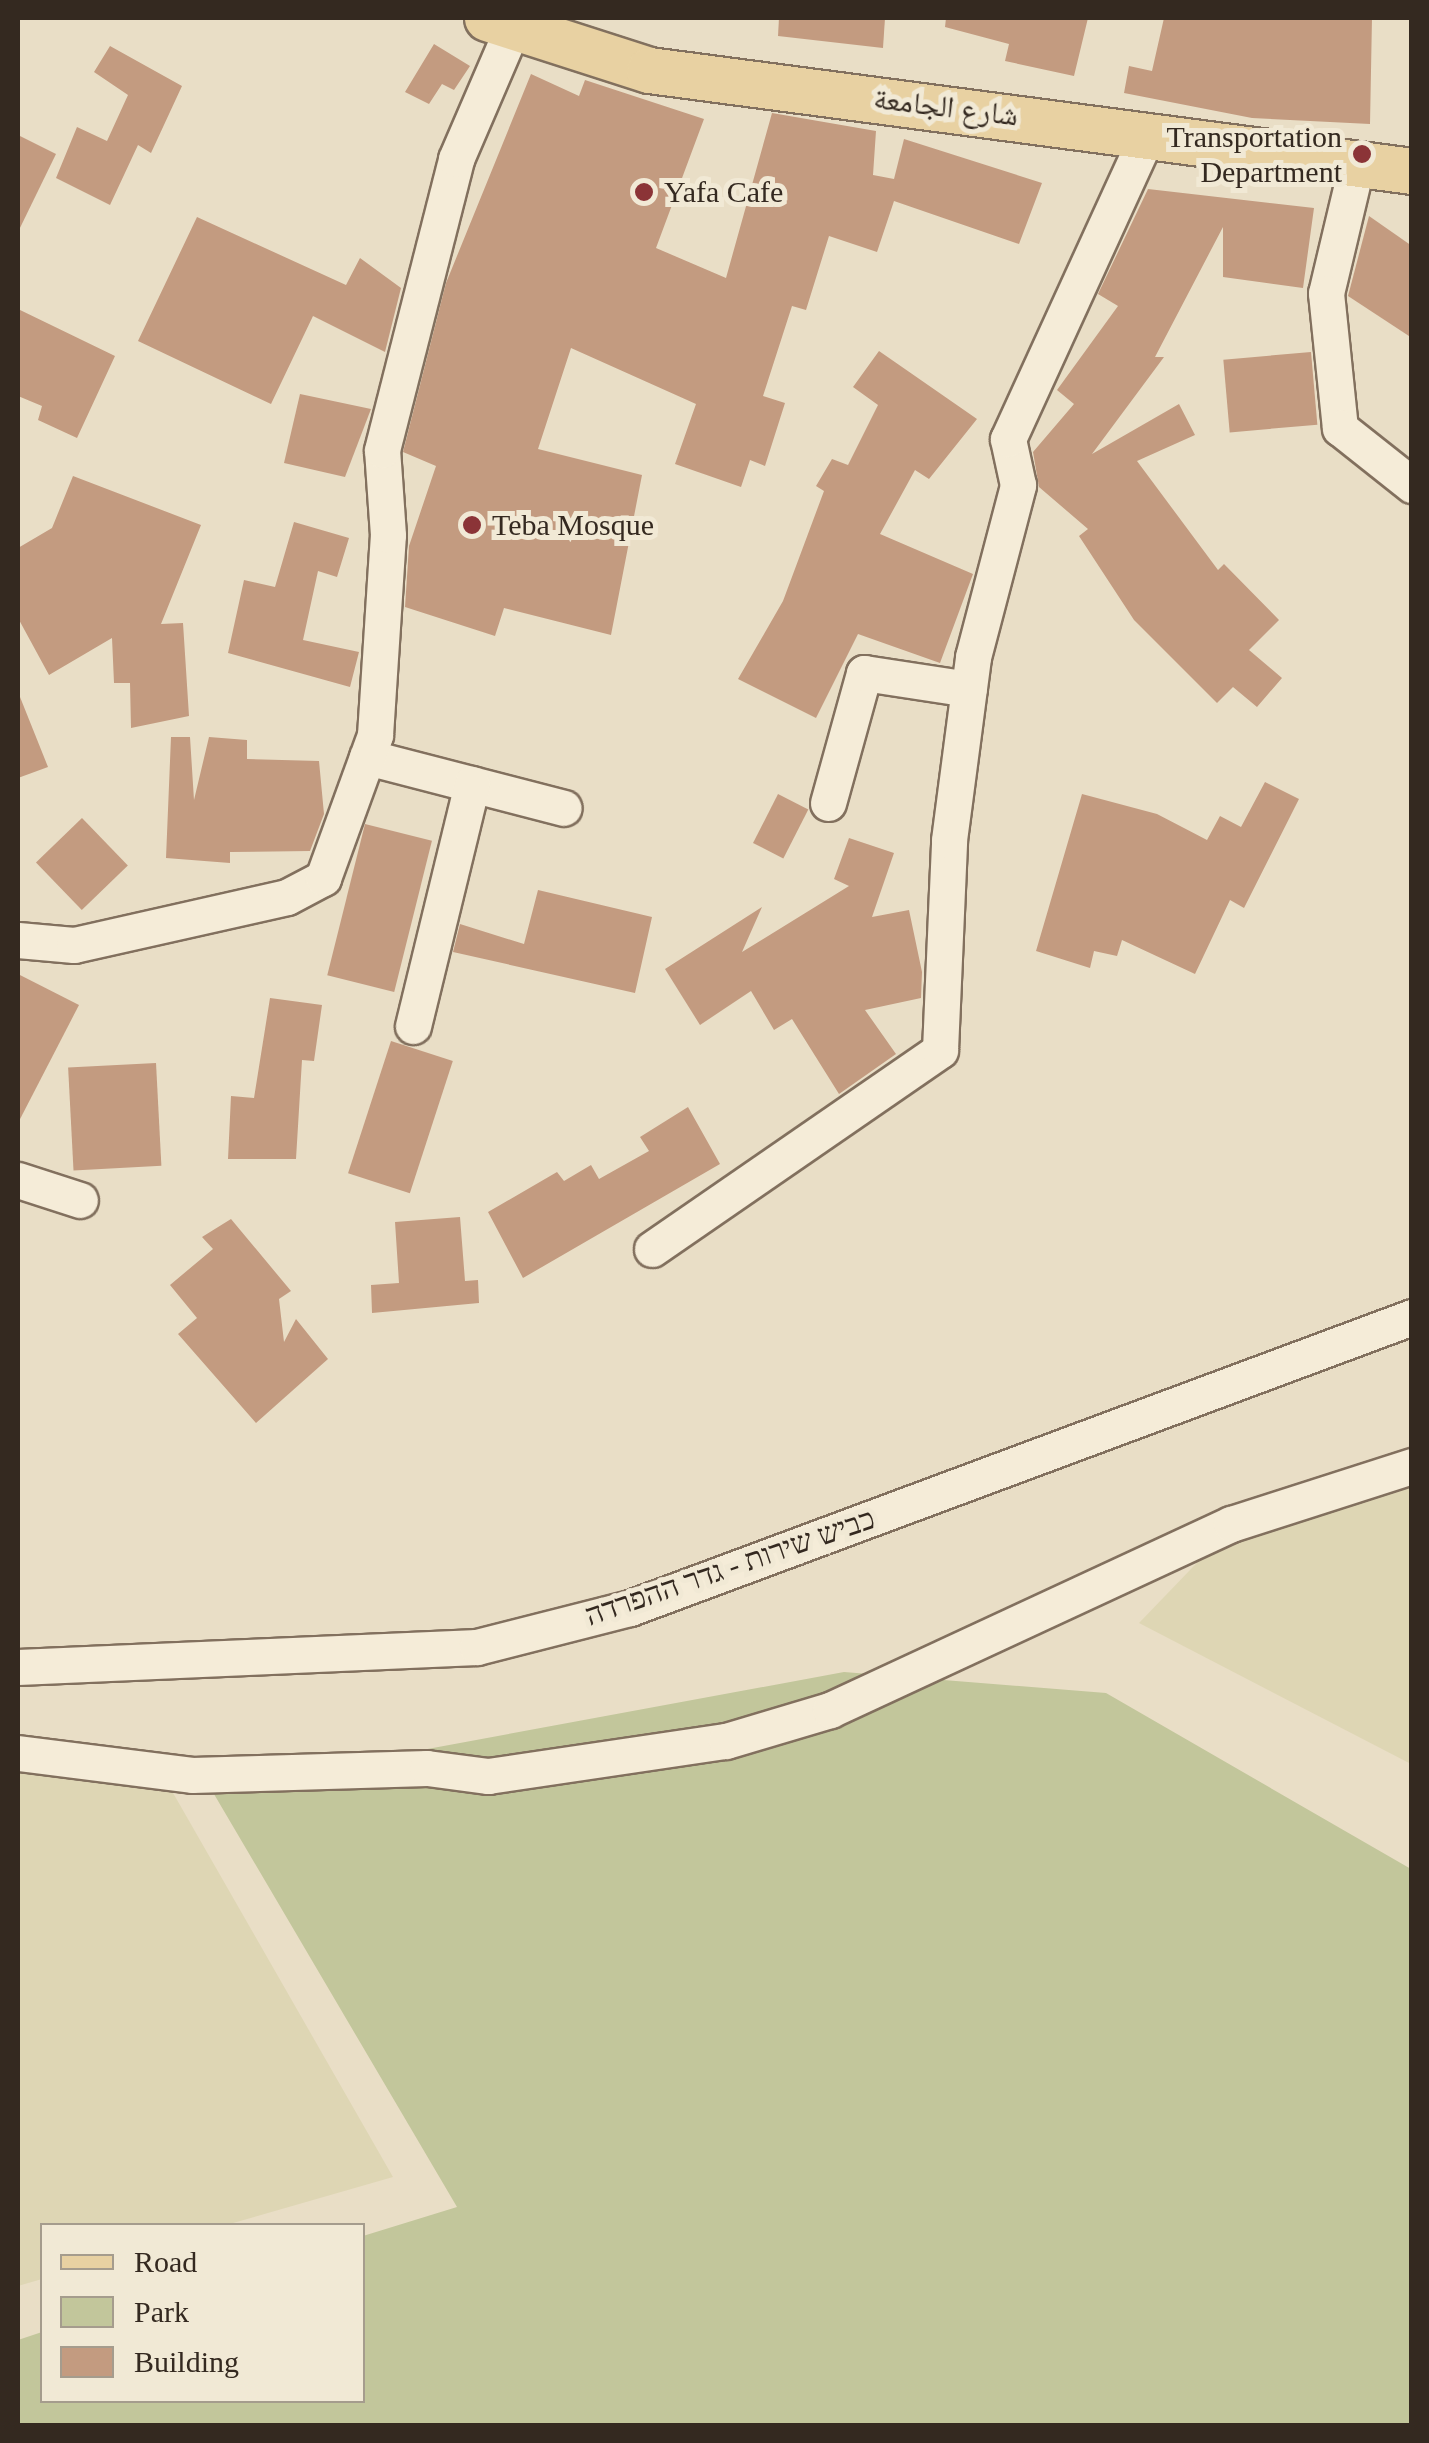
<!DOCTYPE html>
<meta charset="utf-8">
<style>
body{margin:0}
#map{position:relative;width:1429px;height:2443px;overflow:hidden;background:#e9dec6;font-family:"Times New Roman","Noto Naskh Arabic","Noto Sans Hebrew",serif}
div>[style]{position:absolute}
.farmland>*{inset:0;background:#ded6b4}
.green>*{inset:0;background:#c2c69b}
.building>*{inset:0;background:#c39b80;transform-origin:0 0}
.roads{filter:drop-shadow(2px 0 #82705e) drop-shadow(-2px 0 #82705e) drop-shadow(0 2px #82705e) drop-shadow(0 -2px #82705e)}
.minor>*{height:35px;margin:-17.5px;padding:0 17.5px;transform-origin:17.5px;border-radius:17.5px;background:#f5ecd8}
.major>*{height:45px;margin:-22.5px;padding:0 22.5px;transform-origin:22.5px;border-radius:22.5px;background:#e8d1a2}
.dots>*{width:28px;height:28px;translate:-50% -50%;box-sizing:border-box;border:5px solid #f1e9d5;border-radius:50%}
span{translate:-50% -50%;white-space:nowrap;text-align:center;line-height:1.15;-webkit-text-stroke:10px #f1e9d5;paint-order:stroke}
.street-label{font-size:30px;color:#342920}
.poi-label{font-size:30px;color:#342920}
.right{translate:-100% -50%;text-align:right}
.left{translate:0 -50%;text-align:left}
.frame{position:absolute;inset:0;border:20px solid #342920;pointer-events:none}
.legend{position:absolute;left:40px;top:2223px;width:325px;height:180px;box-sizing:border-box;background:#f1e9d5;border:2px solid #a59c8d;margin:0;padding:12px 18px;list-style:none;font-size:30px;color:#342920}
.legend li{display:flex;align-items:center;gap:20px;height:50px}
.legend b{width:50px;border:2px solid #a59c8d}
</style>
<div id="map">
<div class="farmland">
<i style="clip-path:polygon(1411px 1481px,1411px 1764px,1139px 1623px,1216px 1543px)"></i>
<i style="clip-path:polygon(18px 1741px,149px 1751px,393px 2177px,226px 2225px,42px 2226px,42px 2279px,18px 2286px)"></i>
</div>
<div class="green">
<i style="clip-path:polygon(844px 1672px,1106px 1693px,1411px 1869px,1411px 2425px,18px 2426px,18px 2340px,42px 2332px,42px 2400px,362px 2400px,363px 2236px,457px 2207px,211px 1789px)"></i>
</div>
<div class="building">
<i style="clip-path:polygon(779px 18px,885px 18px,883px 48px,778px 36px)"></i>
<i style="clip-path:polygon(946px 18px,1088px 18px,1074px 76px,1005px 61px,1009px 44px,945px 27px)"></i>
<i style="clip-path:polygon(1164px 18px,1372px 18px,1370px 124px,1252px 118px,1124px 93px,1129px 66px,1152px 71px)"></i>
<i style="clip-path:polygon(434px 44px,470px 66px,454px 90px,442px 84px,429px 104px,405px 92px)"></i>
<i style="clip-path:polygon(110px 46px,182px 86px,151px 153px,138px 145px,110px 205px,56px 178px,77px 127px,107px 141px,128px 95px,94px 72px)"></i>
<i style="clip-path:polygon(531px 74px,579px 96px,585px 80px,704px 119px,656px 248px,726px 278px,772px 113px,876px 131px,873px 175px,894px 179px,904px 139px,1042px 183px,1019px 244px,894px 201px,877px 252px,829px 236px,806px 310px,792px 306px,763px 396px,785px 403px,765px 466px,750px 460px,741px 487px,675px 464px,696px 404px,571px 348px,538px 449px,642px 475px,611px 635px,504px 608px,495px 636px,405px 607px,409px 546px,436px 466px,403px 452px,446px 283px)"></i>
<i style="clip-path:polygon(18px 135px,56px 154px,18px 232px)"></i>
<i style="clip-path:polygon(1148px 189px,1314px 208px,1303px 288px,1223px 277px,1223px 227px,1155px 357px,1164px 357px,1092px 454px,1179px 404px,1195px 435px,1137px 461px,1218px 570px,1224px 564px,1279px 620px,1249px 650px,1282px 678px,1257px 707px,1233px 687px,1217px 703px,1134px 620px,1079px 536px,1088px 529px,1039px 487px,1033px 452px,1074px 404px,1057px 390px,1118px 306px,1098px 294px)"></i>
<i style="clip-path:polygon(1369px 216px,1412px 246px,1412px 338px,1348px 296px)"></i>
<i style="clip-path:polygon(197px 217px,346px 285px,360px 258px,401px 288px,385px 352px,313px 316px,271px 404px,138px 341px)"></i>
<i style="clip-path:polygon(18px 309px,115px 356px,77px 438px,38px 420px,42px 406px,18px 396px)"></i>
<i style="clip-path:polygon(879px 351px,977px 419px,929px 479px,915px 470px,880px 534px,973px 574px,940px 663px,858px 634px,816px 718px,738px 679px,783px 601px,824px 491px,816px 486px,832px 459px,848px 465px,878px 405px,853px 387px)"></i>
<i style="left:1311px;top:352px;width:73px;height:88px;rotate:85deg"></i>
<i style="clip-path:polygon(300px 394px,371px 409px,345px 477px,284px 463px)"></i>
<i style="clip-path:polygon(73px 476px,201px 525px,161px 624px,183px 623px,189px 716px,131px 728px,130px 683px,114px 683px,112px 638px,49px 675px,18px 618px,18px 548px,52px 528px)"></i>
<i style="clip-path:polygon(294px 522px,349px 538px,337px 577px,318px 571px,303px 640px,359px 652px,350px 687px,228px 653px,244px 580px,275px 587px)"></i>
<i style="clip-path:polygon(18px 692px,48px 767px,18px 778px)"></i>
<i style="clip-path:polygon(171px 737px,190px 737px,194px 800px,209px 737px,247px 740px,247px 759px,319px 761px,324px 814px,310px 851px,230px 852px,230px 863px,166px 858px)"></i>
<i style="clip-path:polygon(1265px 782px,1299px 799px,1244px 908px,1230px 900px,1195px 974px,1122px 940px,1117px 956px,1094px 951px,1090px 968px,1036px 951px,1082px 794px,1157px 814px,1207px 840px,1220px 816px,1241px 827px)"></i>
<i style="left:778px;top:794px;width:34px;height:55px;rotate:27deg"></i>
<i style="left:82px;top:818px;width:66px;height:64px;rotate:46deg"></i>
<i style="left:365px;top:824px;width:69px;height:156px;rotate:14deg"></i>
<i style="clip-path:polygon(849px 838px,894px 853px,872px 917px,909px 910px,922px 972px,921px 998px,865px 1010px,896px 1054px,839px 1094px,792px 1019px,774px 1030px,751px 991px,700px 1025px,665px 969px,762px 907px,742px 952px,849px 886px,834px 879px)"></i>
<i style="clip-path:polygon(538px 890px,652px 917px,635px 993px,453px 952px,460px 924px,524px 944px)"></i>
<i style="clip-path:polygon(18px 974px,79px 1005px,18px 1123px)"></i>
<i style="clip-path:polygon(270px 998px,322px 1005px,314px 1061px,302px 1060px,296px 1159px,228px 1159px,231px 1096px,254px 1098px)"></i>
<i style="left:391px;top:1041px;width:65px;height:139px;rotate:18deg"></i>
<i style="left:156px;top:1063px;width:103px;height:88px;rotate:87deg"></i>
<i style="clip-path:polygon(688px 1107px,720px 1164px,523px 1278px,488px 1212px,557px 1172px,564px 1181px,591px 1165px,599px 1179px,649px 1151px,640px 1137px)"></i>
<i style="clip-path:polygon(460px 1217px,465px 1281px,478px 1280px,479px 1303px,372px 1313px,371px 1285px,399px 1283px,395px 1222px)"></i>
<i style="clip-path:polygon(231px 1219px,291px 1291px,279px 1299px,284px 1342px,296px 1319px,328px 1359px,256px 1423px,178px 1334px,197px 1318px,170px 1285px,213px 1249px,202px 1237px)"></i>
</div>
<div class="roads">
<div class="minor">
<i style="left:1358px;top:159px;width:138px;rotate:103.4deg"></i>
<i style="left:1326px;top:293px;width:136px;rotate:84.1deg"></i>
<i style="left:1340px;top:428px;width:92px;rotate:38.4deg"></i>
<i style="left:367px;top:757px;width:203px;rotate:14.5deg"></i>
<i style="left:828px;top:803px;width:135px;rotate:-74.5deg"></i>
<i style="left:864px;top:673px;width:106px;rotate:8.7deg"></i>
<i style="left:18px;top:940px;width:56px;rotate:5.1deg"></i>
<i style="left:74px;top:945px;width:218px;rotate:-12.7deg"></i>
<i style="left:287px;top:897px;width:41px;rotate:-27.8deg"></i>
<i style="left:323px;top:878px;width:152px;rotate:-70deg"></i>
<i style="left:375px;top:735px;width:200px;rotate:-86.3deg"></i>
<i style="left:388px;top:535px;width:85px;rotate:-94deg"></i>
<i style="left:382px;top:450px;width:300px;rotate:-75.7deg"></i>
<i style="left:456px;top:159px;width:142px;rotate:-66.7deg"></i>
<i style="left:413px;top:1026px;width:249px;rotate:-76.3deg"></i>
<i style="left:18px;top:1180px;width:65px;rotate:17.9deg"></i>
<i style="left:652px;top:1249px;width:350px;rotate:-34.6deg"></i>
<i style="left:940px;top:1050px;width:210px;rotate:-87.5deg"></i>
<i style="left:949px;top:840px;width:185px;rotate:-82.5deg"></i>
<i style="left:973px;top:657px;width:178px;rotate:-75.3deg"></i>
<i style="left:1018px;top:485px;width:47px;rotate:-102.3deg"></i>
<i style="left:1008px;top:439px;width:337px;rotate:-65.4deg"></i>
<i style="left:18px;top:1667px;width:459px;rotate:-2.5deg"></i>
<i style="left:477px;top:1647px;width:158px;rotate:-14.3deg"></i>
<i style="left:630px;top:1608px;width:834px;rotate:-20.41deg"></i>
<i style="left:18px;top:1753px;width:175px;rotate:7.2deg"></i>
<i style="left:192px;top:1775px;width:235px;rotate:-1.7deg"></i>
<i style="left:427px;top:1768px;width:62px;rotate:7.5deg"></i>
<i style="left:488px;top:1776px;width:241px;rotate:-8.4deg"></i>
<i style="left:726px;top:1741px;width:109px;rotate:-16.6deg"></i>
<i style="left:830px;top:1710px;width:442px;rotate:-24.9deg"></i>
<i style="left:1231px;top:1524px;width:190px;rotate:-17.8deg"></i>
</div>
<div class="major">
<i style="left:487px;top:18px;width:170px;rotate:17.8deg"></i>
<i style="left:649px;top:70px;width:770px;rotate:7.54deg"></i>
</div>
</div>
<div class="dots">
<i style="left:1362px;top:154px;background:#8b3437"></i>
<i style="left:644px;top:192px;background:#8b3437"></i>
<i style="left:472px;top:525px;background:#8b3437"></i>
</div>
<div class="street-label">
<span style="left:946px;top:107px;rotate:7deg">شارع الجامعة</span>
<span style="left:730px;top:1567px;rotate:-19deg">כביש שירות - גדר ההפרדה</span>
</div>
<div class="poi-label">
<span class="right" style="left:1342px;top:154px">Transportation<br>Department</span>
<span class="left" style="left:664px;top:192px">Yafa Cafe</span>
<span class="left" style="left:492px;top:525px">Teba Mosque</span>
</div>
<div class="frame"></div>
<ul class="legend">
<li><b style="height:12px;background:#e8d1a2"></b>Road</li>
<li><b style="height:28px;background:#c2c69b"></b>Park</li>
<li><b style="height:28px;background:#c39b80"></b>Building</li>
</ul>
</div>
